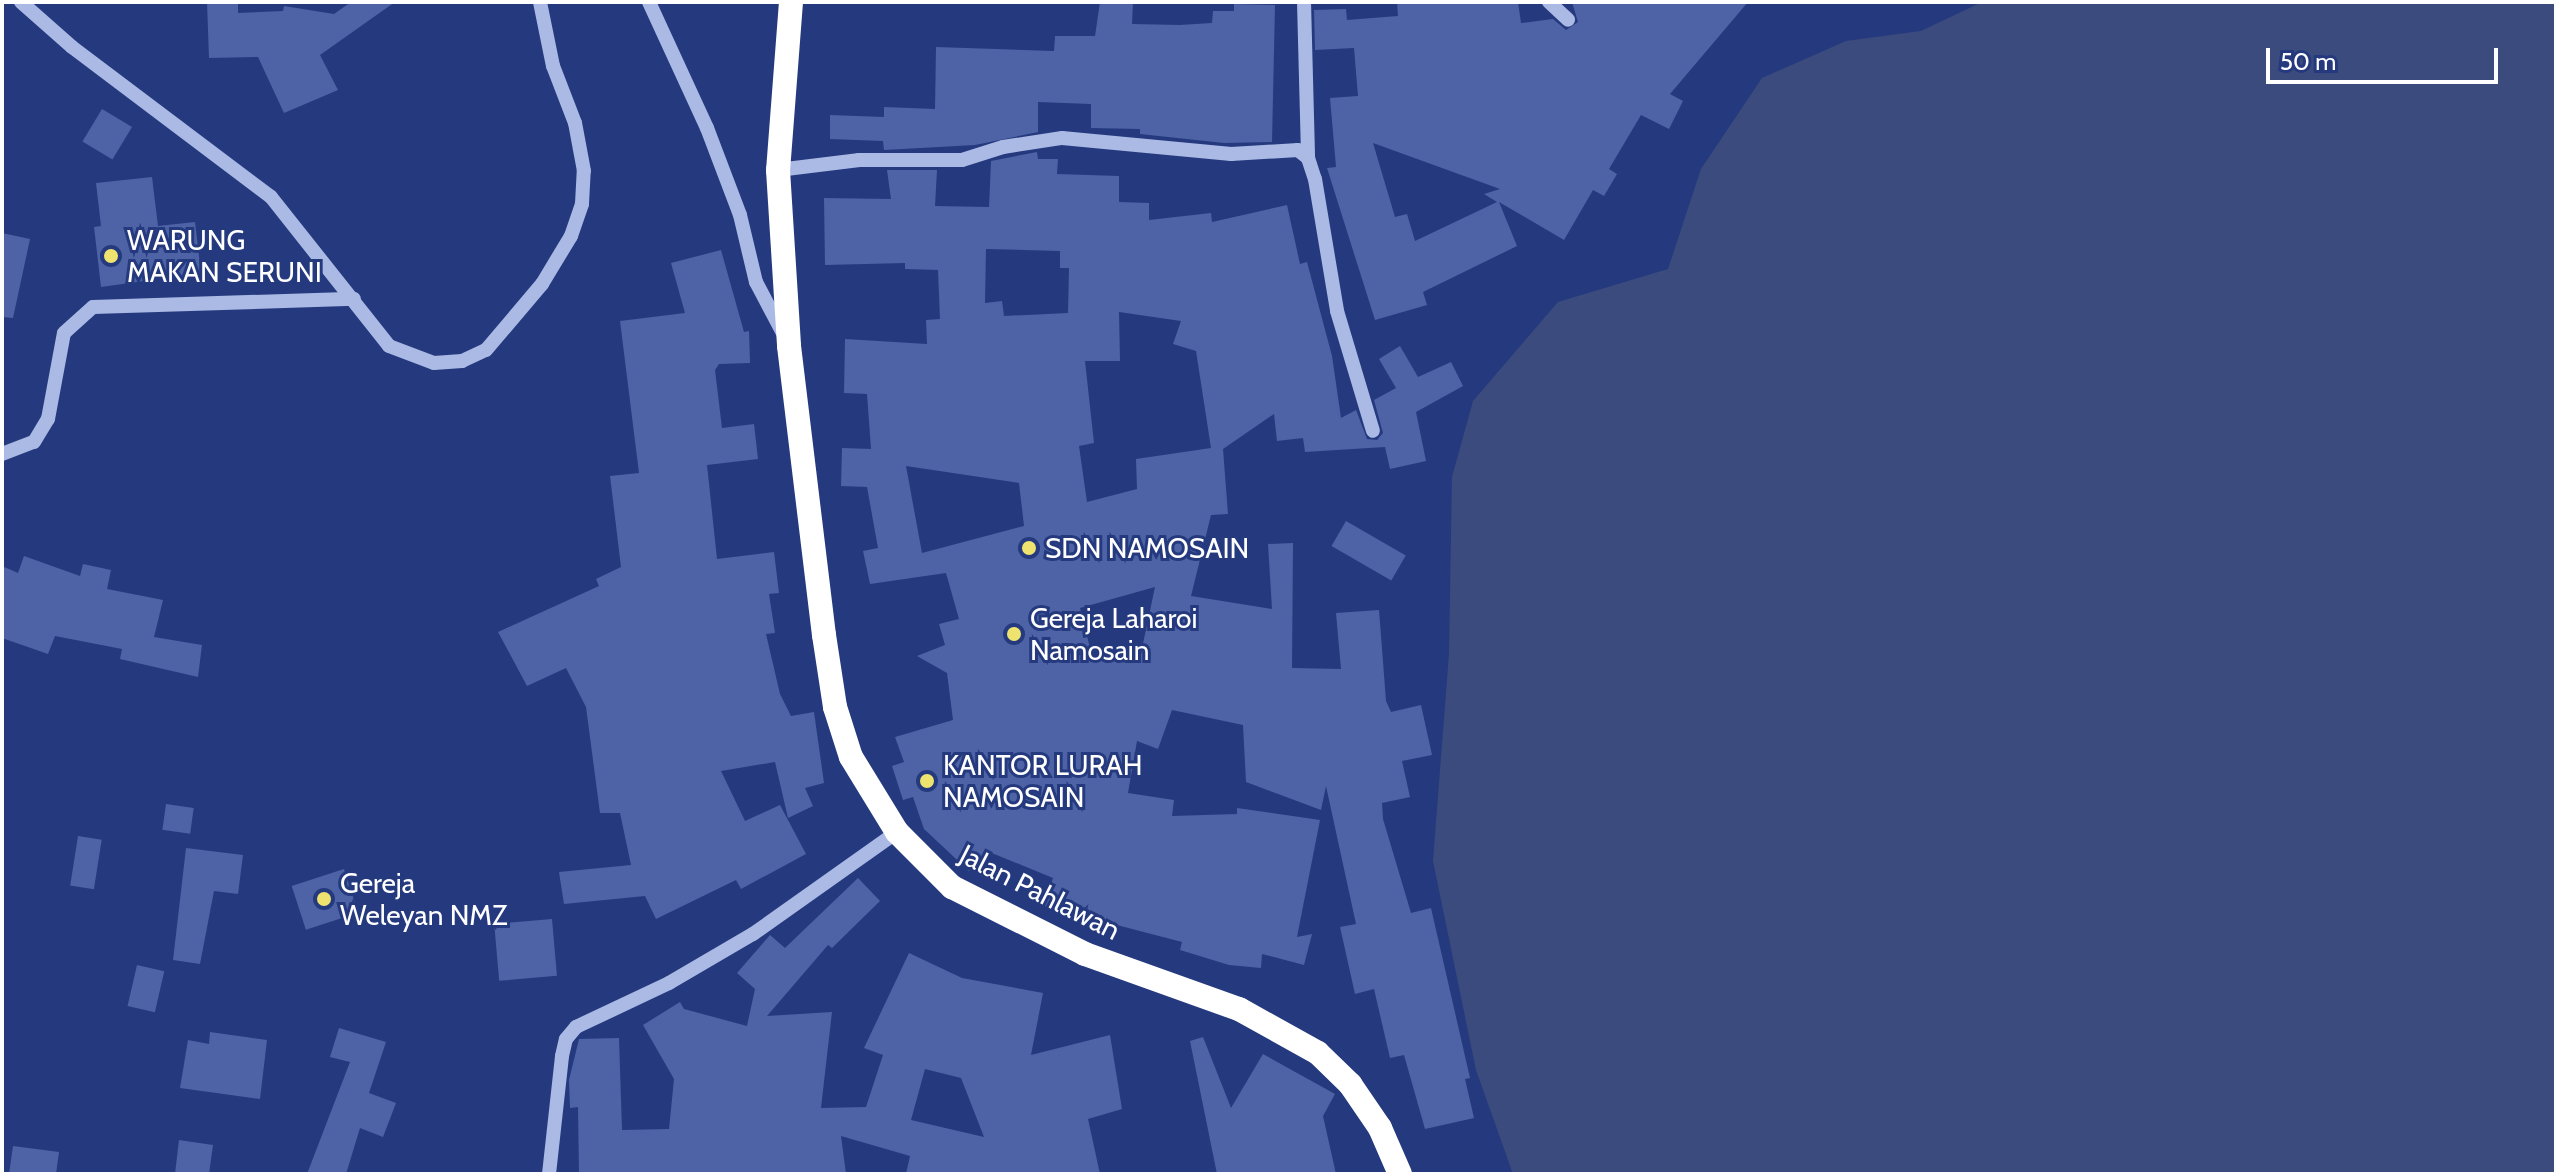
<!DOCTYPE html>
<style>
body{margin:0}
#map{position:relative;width:2558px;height:1176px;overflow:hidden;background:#253a7e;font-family:Cabin,sans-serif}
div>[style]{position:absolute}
.water>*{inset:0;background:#3c4b7d}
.building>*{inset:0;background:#4d63a6;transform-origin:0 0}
.minor>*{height:14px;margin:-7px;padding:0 7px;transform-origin:7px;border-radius:7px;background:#abb9e5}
.highway>*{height:24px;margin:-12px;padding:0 12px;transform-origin:12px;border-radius:12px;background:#fff}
.dots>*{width:22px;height:22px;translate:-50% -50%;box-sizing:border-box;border:4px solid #253a7e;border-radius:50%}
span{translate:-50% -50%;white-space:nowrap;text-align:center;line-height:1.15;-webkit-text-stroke:6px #253a7e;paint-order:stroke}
.poi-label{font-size:28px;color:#fff}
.left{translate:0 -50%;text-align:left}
.street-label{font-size:28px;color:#fff}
.frame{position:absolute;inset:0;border:4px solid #fff;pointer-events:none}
.scale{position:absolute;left:2266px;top:48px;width:232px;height:36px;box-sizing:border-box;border:4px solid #fff;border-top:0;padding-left:10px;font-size:24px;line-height:28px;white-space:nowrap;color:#fff;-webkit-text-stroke:6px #253a7e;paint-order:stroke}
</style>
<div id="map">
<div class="water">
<i style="clip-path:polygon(1982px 2px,2556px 2px,2556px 1174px,1513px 1174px,1476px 1070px,1433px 861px,1449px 654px,1452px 477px,1473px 401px,1558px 302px,1668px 269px,1701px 169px,1762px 78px,1846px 41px,1921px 31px)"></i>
</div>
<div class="building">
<i style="clip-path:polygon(207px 2px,238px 2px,238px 13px,283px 11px,284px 6px,334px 14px,351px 2px,395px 2px,320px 55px,338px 90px,284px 113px,258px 57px,209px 58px)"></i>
<i style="clip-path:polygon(1100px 2px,1133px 2px,1132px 24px,1180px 25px,1212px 23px,1213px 11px,1234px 11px,1234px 4px,1275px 5px,1272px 142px,1224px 143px,1140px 134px,1140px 129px,1091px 128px,1091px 104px,1038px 102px,1038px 132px,975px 145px,884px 150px,883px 141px,830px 139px,830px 115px,884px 117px,884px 107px,935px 109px,936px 47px,1054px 51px,1055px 36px,1095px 36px)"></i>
<i style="clip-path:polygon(evenodd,1397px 2px,1518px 2px,1521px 23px,1553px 19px,1566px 30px,1578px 22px,1572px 2px,1748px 2px,1670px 94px,1683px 101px,1669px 129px,1641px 115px,1609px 169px,1617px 174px,1604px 196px,1593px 190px,1564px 240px,1499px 202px,1517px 246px,1423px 292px,1427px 305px,1375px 320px,1327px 168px,1336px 167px,1330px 98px,1358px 96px,1354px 48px,1315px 50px,1314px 10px,1346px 9px,1347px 20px,1398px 16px,1397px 2px,1373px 143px,1500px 189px,1484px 194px,1497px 202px,1415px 241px,1407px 214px,1395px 217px,1373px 143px)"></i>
<i style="left:102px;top:109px;width:35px;height:38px;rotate:31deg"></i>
<i style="clip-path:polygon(evenodd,1037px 152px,1038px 159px,1058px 159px,1057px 174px,1119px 176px,1119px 202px,1149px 203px,1149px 220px,1211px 213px,1212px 222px,1287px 205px,1300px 264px,1307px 262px,1332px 356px,1341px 418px,1356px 410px,1367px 439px,1377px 440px,1383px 433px,1374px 400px,1396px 388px,1379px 359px,1400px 346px,1418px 377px,1451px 362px,1463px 386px,1416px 412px,1426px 461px,1390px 469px,1385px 447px,1305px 452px,1303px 438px,1277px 441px,1274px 414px,1223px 449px,1228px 514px,1211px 515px,1191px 596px,1272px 609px,1268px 544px,1293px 543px,1292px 668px,1341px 669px,1336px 613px,1379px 610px,1386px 701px,1391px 712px,1421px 705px,1432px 755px,1402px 761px,1410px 797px,1382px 803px,1383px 819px,1411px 913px,1431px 908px,1470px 1078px,1465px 1079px,1474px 1118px,1425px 1129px,1404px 1055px,1390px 1058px,1374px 989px,1355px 994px,1340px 927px,1356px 924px,1326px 786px,1321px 810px,1246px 782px,1243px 725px,1172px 710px,1158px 749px,1137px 741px,1128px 793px,1174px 800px,1172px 816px,1237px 814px,1237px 808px,1320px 820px,1297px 937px,1312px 934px,1304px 965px,1262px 954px,1261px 968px,1229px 965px,1180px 950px,1182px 942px,1044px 906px,1053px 878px,987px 851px,969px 871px,924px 829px,913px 797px,903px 800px,892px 766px,904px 762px,895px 737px,953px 720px,947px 673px,917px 656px,945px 645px,939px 624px,959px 619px,946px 573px,870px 584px,863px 551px,878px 548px,867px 487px,841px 486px,842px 448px,871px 449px,867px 394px,844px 393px,845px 339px,927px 344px,926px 320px,940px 319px,938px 270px,905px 269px,905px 263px,825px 265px,824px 198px,891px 199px,887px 170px,937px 170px,935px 206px,989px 207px,991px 161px,1037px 152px,986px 249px,1060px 251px,1060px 268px,1069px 268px,1068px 313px,1004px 316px,1002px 301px,985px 303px,986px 249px,1037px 152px,1119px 312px,1181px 321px,1173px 344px,1196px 351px,1211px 448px,1136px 459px,1137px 489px,1087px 502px,1079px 446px,1094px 443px,1085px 361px,1120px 361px,1119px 312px,1037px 152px,906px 466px,1019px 483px,1024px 526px,922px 553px,906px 466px,1037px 152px,1155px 587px,1141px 653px,1093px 660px,1080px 608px,1155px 587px)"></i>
<i style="clip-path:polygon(152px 177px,158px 226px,195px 222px,201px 273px,101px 287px,94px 227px,101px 226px,96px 183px)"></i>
<i style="clip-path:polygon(2px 233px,30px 239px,13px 318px,2px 317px)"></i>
<i style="clip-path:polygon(721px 250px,744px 332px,749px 331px,750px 363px,719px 364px,715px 370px,722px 428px,754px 424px,758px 459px,707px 465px,717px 559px,774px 552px,779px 593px,769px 594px,775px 633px,766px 634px,780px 694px,791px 716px,814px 712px,824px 783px,805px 788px,813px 806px,788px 818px,775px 762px,721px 771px,745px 821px,780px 805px,806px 854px,741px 889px,736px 880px,656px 919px,645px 896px,564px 904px,559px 872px,631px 865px,620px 813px,600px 813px,586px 707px,566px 668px,527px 686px,498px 632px,599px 586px,596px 579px,621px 567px,610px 476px,639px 473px,620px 321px,685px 313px,671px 263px)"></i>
<i style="left:1346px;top:521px;width:69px;height:29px;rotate:30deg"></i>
<i style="clip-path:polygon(24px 556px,80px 576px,83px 564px,111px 570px,107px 589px,163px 600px,154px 637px,202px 645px,198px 677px,120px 659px,122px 649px,55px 636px,48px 654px,2px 638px,2px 566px,18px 573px)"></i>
<i style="left:166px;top:804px;width:28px;height:26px;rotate:8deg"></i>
<i style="left:78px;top:836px;width:24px;height:50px;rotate:9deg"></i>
<i style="clip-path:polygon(186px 848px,243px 855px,238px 894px,214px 891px,200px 964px,173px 960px)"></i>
<i style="left:344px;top:869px;width:46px;height:55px;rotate:72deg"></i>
<i style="clip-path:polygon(evenodd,858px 878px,880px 901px,832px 948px,828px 945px,767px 1016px,832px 1012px,821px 1108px,866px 1107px,883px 1055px,864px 1048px,909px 953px,962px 978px,1043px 993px,1031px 1055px,1110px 1035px,1122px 1109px,1088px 1119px,1100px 1174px,906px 1174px,910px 1156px,841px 1136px,846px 1174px,579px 1174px,578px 1107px,570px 1108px,569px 1080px,579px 1039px,619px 1038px,622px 1130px,669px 1129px,674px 1079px,643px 1025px,680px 1002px,684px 1009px,747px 1026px,755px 989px,737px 973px,770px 935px,785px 948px,858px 878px,925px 1069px,961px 1078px,984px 1137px,911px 1120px,925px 1069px)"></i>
<i style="left:552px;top:919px;width:57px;height:58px;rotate:85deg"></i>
<i style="left:137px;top:965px;width:28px;height:42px;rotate:13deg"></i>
<i style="clip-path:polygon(339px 1028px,386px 1042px,369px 1093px,396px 1103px,383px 1137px,360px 1128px,346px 1174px,307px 1174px,350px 1062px,330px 1057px)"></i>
<i style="clip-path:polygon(210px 1032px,267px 1040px,260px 1099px,180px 1088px,188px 1040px,209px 1044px)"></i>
<i style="clip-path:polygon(1203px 1037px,1231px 1108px,1263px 1054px,1335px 1094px,1323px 1116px,1336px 1174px,1217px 1174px,1190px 1041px)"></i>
<i style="clip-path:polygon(179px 1140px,213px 1145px,209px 1174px,175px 1174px)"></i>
<i style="clip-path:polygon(13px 1146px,59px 1152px,56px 1174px,9px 1174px)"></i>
</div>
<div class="minor">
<i style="left:21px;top:2px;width:68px;rotate:41.4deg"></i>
<i style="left:72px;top:47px;width:249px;rotate:37deg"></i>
<i style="left:271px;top:197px;width:190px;rotate:51.6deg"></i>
<i style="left:389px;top:346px;width:48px;rotate:20.7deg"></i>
<i style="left:434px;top:363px;width:28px;rotate:-4deg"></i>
<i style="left:462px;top:361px;width:26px;rotate:-25deg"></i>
<i style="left:486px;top:350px;width:87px;rotate:-49.7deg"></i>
<i style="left:542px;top:284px;width:56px;rotate:-58.9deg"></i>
<i style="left:571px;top:236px;width:34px;rotate:-71deg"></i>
<i style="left:582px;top:204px;width:33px;rotate:-87deg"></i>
<i style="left:584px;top:171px;width:49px;rotate:-100.6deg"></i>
<i style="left:575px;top:123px;width:61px;rotate:-111.1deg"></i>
<i style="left:553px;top:66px;width:65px;rotate:-101.5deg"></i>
<i style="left:649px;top:2px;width:139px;rotate:65.3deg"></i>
<i style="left:707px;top:128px;width:93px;rotate:69.2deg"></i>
<i style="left:740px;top:215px;width:69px;rotate:76.6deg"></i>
<i style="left:756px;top:282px;width:60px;rotate:62.2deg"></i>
<i style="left:1304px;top:2px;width:156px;rotate:88.5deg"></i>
<i style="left:1549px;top:2px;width:26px;rotate:43deg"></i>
<i style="left:778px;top:170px;width:82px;rotate:-7deg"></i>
<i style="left:859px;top:160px;width:103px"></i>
<i style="left:962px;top:160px;width:43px;rotate:-17.6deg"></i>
<i style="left:1003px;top:147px;width:60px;rotate:-8.7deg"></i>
<i style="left:1062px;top:138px;width:170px;rotate:5.4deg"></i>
<i style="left:1231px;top:154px;width:67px;rotate:-3.4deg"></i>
<i style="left:1298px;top:150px;width:13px;rotate:39deg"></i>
<i style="left:1308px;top:158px;width:22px;rotate:72deg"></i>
<i style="left:1315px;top:179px;width:134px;rotate:80.5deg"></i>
<i style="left:1337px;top:311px;width:125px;rotate:73.3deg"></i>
<i style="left:2px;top:454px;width:34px;rotate:-21deg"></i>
<i style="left:34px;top:442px;width:27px;rotate:-59deg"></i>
<i style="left:48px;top:419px;width:87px;rotate:-79.5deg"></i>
<i style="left:64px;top:333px;width:39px;rotate:-42deg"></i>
<i style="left:93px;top:307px;width:261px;rotate:-1.8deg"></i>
<i style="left:549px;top:1174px;width:119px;rotate:-83.7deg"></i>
<i style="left:562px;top:1056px;width:17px;rotate:-77deg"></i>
<i style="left:566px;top:1039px;width:16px;rotate:-50deg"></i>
<i style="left:576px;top:1027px;width:103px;rotate:-25.3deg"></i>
<i style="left:669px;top:983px;width:97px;rotate:-30.3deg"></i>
<i style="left:753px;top:934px;width:176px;rotate:-35.3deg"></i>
</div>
<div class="highway">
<i style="left:791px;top:2px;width:169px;rotate:94.4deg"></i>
<i style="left:778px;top:170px;width:176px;rotate:86.4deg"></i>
<i style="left:789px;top:346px;width:291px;rotate:83.1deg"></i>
<i style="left:824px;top:635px;width:73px;rotate:81.3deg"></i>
<i style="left:835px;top:707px;width:52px;rotate:72.3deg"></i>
<i style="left:851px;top:757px;width:88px;rotate:58.5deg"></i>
<i style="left:897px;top:832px;width:78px;rotate:45deg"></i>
<i style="left:952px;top:887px;width:149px;rotate:26.7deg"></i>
<i style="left:1085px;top:954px;width:164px;rotate:19.7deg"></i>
<i style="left:1239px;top:1009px;width:90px;rotate:29.1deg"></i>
<i style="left:1318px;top:1053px;width:45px;rotate:44.1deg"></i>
<i style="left:1350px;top:1084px;width:53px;rotate:55.7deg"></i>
<i style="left:1380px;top:1128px;width:50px;rotate:66.5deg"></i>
</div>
<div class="dots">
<i style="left:111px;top:256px;background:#efe36f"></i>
<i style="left:1029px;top:548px;background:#efe36f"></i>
<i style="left:1014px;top:634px;background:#efe36f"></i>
<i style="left:927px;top:781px;background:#efe36f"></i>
<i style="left:324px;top:899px;background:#efe36f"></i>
</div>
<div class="poi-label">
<span class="left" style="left:127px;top:256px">WARUNG<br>MAKAN SERUNI</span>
<span class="left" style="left:1045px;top:548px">SDN NAMOSAIN</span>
<span class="left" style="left:1030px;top:634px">Gereja Laharoi<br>Namosain</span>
<span class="left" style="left:943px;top:781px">KANTOR LURAH<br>NAMOSAIN</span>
<span class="left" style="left:340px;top:899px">Gereja<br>Weleyan NMZ</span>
</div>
<div class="street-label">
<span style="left:1040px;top:892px;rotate:27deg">Jalan Pahlawan</span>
</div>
<div class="frame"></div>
<div class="scale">50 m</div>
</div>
